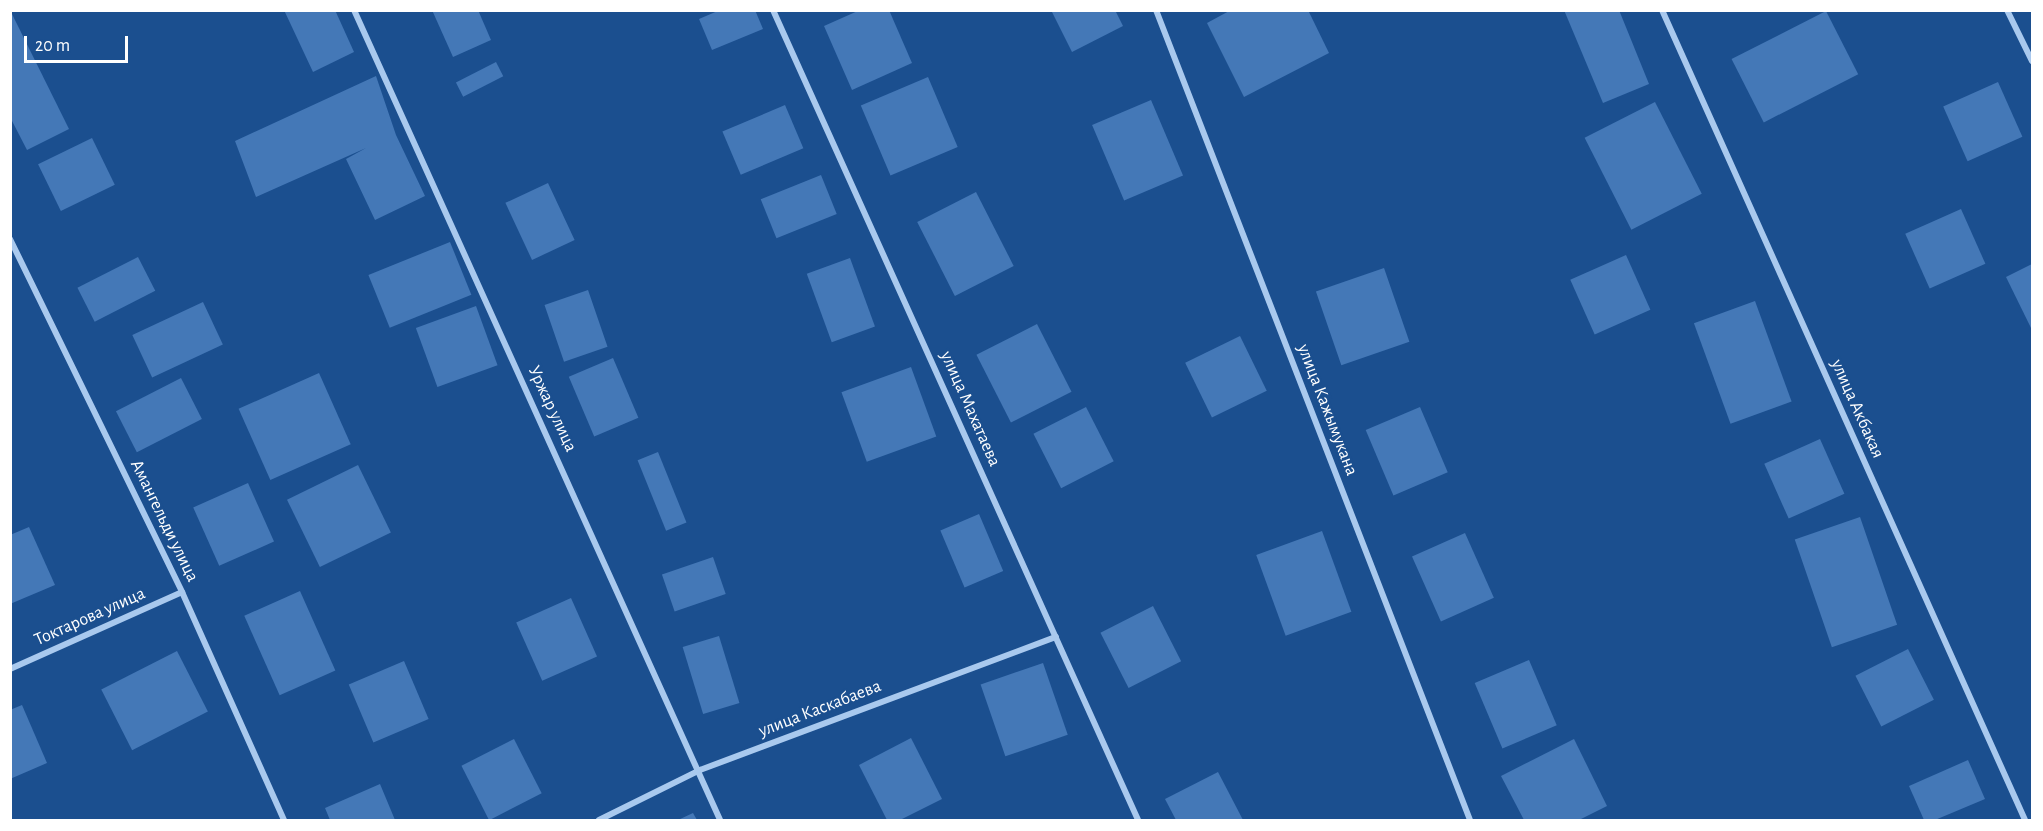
<!DOCTYPE html>
<meta charset="utf-8">
<style>
body{margin:0}
#map{position:relative;width:2043px;height:831px;overflow:hidden;background:#1b4f8f;font-family:"Alegreya Sans",sans-serif}
div>[style]{position:absolute}
.building>*{inset:0;background:#4478b7;transform-origin:0 0}
.minor>*{height:6px;margin:-3px;padding:0 3px;transform-origin:3px;border-radius:3px;background:#a9c9ee}
span{translate:-50% -50%;white-space:nowrap;text-align:center;line-height:1.15;-webkit-text-stroke:4.5px #1b4f8f;paint-order:stroke}
.street-label{font-size:18px;color:#fff}
.frame{position:absolute;inset:0;border:12px solid #fff;pointer-events:none}
.scale{position:absolute;left:24px;top:36px;width:104px;height:27px;box-sizing:border-box;border:3px solid #fff;border-top:0;padding-left:8px;font-size:18px;line-height:21px;white-space:nowrap;color:#fff;-webkit-text-stroke:4px #1b4f8f;paint-order:stroke}
</style>
<div id="map">
<div class="building">
<i style="clip-path:polygon(10px 10px,69px 129px,27px 150px,10px 117px)"></i>
<i style="clip-path:polygon(284px 10px,335px 10px,354px 52px,313px 72px)"></i>
<i style="clip-path:polygon(432px 10px,478px 10px,491px 40px,453px 57px)"></i>
<i style="clip-path:polygon(720px 10px,755px 10px,763px 29px,712px 50px,699px 19px)"></i>
<i style="clip-path:polygon(860px 10px,889px 10px,912px 63px,852px 90px,824px 26px)"></i>
<i style="clip-path:polygon(1051px 10px,1115px 10px,1123px 26px,1072px 52px)"></i>
<i style="clip-path:polygon(1231px 10px,1308px 10px,1329px 53px,1244px 97px,1207px 23px)"></i>
<i style="clip-path:polygon(1564px 10px,1619px 10px,1649px 84px,1603px 103px)"></i>
<i style="left:1826px;top:11px;width:71px;height:106px;rotate:63deg"></i>
<i style="left:496px;top:62px;width:16px;height:45px;rotate:63deg"></i>
<i style="clip-path:polygon(376px 76px,396px 135px,425px 196px,375px 220px,346px 159px,366px 148px,256px 197px,235px 141px)"></i>
<i style="left:928px;top:77px;width:76px;height:73px;rotate:67deg"></i>
<i style="left:1998px;top:82px;width:60px;height:60px;rotate:66deg"></i>
<i style="left:1151px;top:100px;width:82px;height:64px;rotate:67deg"></i>
<i style="left:1655px;top:102px;width:103px;height:79px;rotate:63deg"></i>
<i style="left:785px;top:105px;width:47px;height:68px;rotate:67deg"></i>
<i style="left:92px;top:138px;width:52px;height:60px;rotate:64deg"></i>
<i style="left:821px;top:175px;width:42px;height:65px;rotate:68deg"></i>
<i style="left:548px;top:183px;width:63px;height:47px;rotate:65deg"></i>
<i style="left:976px;top:192px;width:83px;height:66px;rotate:63deg"></i>
<i style="left:1961px;top:209px;width:60px;height:61px;rotate:66deg"></i>
<i style="left:450px;top:242px;width:57px;height:88px;rotate:68deg"></i>
<i style="left:1626px;top:255px;width:60px;height:61px;rotate:66deg"></i>
<i style="left:138px;top:257px;width:38px;height:68px;rotate:63deg"></i>
<i style="left:850px;top:258px;width:73px;height:46px;rotate:70deg"></i>
<i style="clip-path:polygon(2032px 264px,2032px 330px,2006px 277px)"></i>
<i style="left:1384px;top:268px;width:78px;height:72px;rotate:71deg"></i>
<i style="left:588px;top:290px;width:60px;height:46px;rotate:71deg"></i>
<i style="left:1755px;top:301px;width:107px;height:65px;rotate:70deg"></i>
<i style="left:203px;top:302px;width:47px;height:78px;rotate:65deg"></i>
<i style="left:476px;top:306px;width:63px;height:64px;rotate:70deg"></i>
<i style="left:1037px;top:324px;width:76px;height:68px;rotate:63deg"></i>
<i style="left:1240px;top:336px;width:61px;height:61px;rotate:64deg"></i>
<i style="left:613px;top:358px;width:65px;height:48px;rotate:67deg"></i>
<i style="left:911px;top:367px;width:74px;height:74px;rotate:70deg"></i>
<i style="left:319px;top:373px;width:78px;height:88px;rotate:66deg"></i>
<i style="left:181px;top:378px;width:46px;height:73px;rotate:63deg"></i>
<i style="left:1086px;top:407px;width:61px;height:59px;rotate:63deg"></i>
<i style="left:1420px;top:407px;width:71px;height:59px;rotate:67deg"></i>
<i style="left:1820px;top:439px;width:60px;height:61px;rotate:66deg"></i>
<i style="left:658px;top:452px;width:76px;height:22px;rotate:68deg"></i>
<i style="left:358px;top:465px;width:75px;height:79px;rotate:64deg"></i>
<i style="left:248px;top:483px;width:64px;height:60px;rotate:66deg"></i>
<i style="left:979px;top:514px;width:62px;height:42px;rotate:67deg"></i>
<i style="left:1860px;top:517px;width:114px;height:69px;rotate:71deg"></i>
<i style="clip-path:polygon(29px 527px,55px 585px,10px 604px,10px 535px)"></i>
<i style="left:1322px;top:531px;width:86px;height:70px;rotate:70deg"></i>
<i style="left:1465px;top:533px;width:71px;height:58px;rotate:66deg"></i>
<i style="left:713px;top:557px;width:39px;height:54px;rotate:71deg"></i>
<i style="left:300px;top:591px;width:87px;height:61px;rotate:66deg"></i>
<i style="left:571px;top:598px;width:64px;height:60px;rotate:66deg"></i>
<i style="left:1153px;top:606px;width:62px;height:59px;rotate:63deg"></i>
<i style="left:719px;top:636px;width:70px;height:38px;rotate:73deg"></i>
<i style="left:1908px;top:649px;width:57px;height:59px;rotate:63deg"></i>
<i style="left:177px;top:651px;width:68px;height:85px;rotate:63deg"></i>
<i style="left:1529px;top:660px;width:71px;height:59px;rotate:67deg"></i>
<i style="left:404px;top:661px;width:63px;height:60px;rotate:67deg"></i>
<i style="left:1043px;top:663px;width:76px;height:66px;rotate:71deg"></i>
<i style="clip-path:polygon(22px 705px,47px 763px,10px 779px,10px 710px)"></i>
<i style="clip-path:polygon(911px 738px,942px 799px,900px 820px,887px 820px,859px 765px)"></i>
<i style="left:514px;top:739px;width:61px;height:59px;rotate:63deg"></i>
<i style="clip-path:polygon(1574px 739px,1607px 806px,1579px 820px,1524px 820px,1501px 776px)"></i>
<i style="clip-path:polygon(1968px 760px,1985px 799px,1935px 820px,1924px 820px,1909px 786px)"></i>
<i style="clip-path:polygon(1218px 772px,1243px 820px,1176px 820px,1165px 799px)"></i>
<i style="clip-path:polygon(380px 784px,395px 820px,330px 820px,325px 808px)"></i>
<i style="clip-path:polygon(693px 813px,697px 820px,678px 820px)"></i>
</div>
<div class="minor">
<i style="left:354px;top:10px;width:889px;rotate:65.68deg"></i>
<i style="left:773px;top:10px;width:888px;rotate:65.74deg"></i>
<i style="left:1156px;top:10px;width:869px;rotate:68.81deg"></i>
<i style="left:1662px;top:10px;width:888px;rotate:65.86deg"></i>
<i style="left:2007px;top:10px;width:57px;rotate:63.9deg"></i>
<i style="left:10px;top:239px;width:393px;rotate:64deg"></i>
<i style="left:182px;top:592px;width:250px;rotate:65.9deg"></i>
<i style="left:10px;top:669px;width:188px;rotate:-24.1deg"></i>
<i style="left:599px;top:820px;width:113px;rotate:-26.3deg"></i>
<i style="left:700px;top:770px;width:380px;rotate:-20.5deg"></i>
</div>
<div class="street-label">
<span style="left:552px;top:409px;rotate:65deg">Уржар улица</span>
<span style="left:970px;top:409px;rotate:66deg">улица Махатаева</span>
<span style="left:1857px;top:409px;rotate:66deg">улица Акбакая</span>
<span style="left:1327px;top:410px;rotate:69deg">улица Кажымукана</span>
<span style="left:164px;top:521px;rotate:64deg">Амангельди улица</span>
<span style="left:90px;top:617px;rotate:-24deg">Токтарова улица</span>
<span style="left:820px;top:709px;rotate:-21deg">улица Каскабаева</span>
</div>
<div class="frame"></div>
<div class="scale">20 m</div>
</div>
